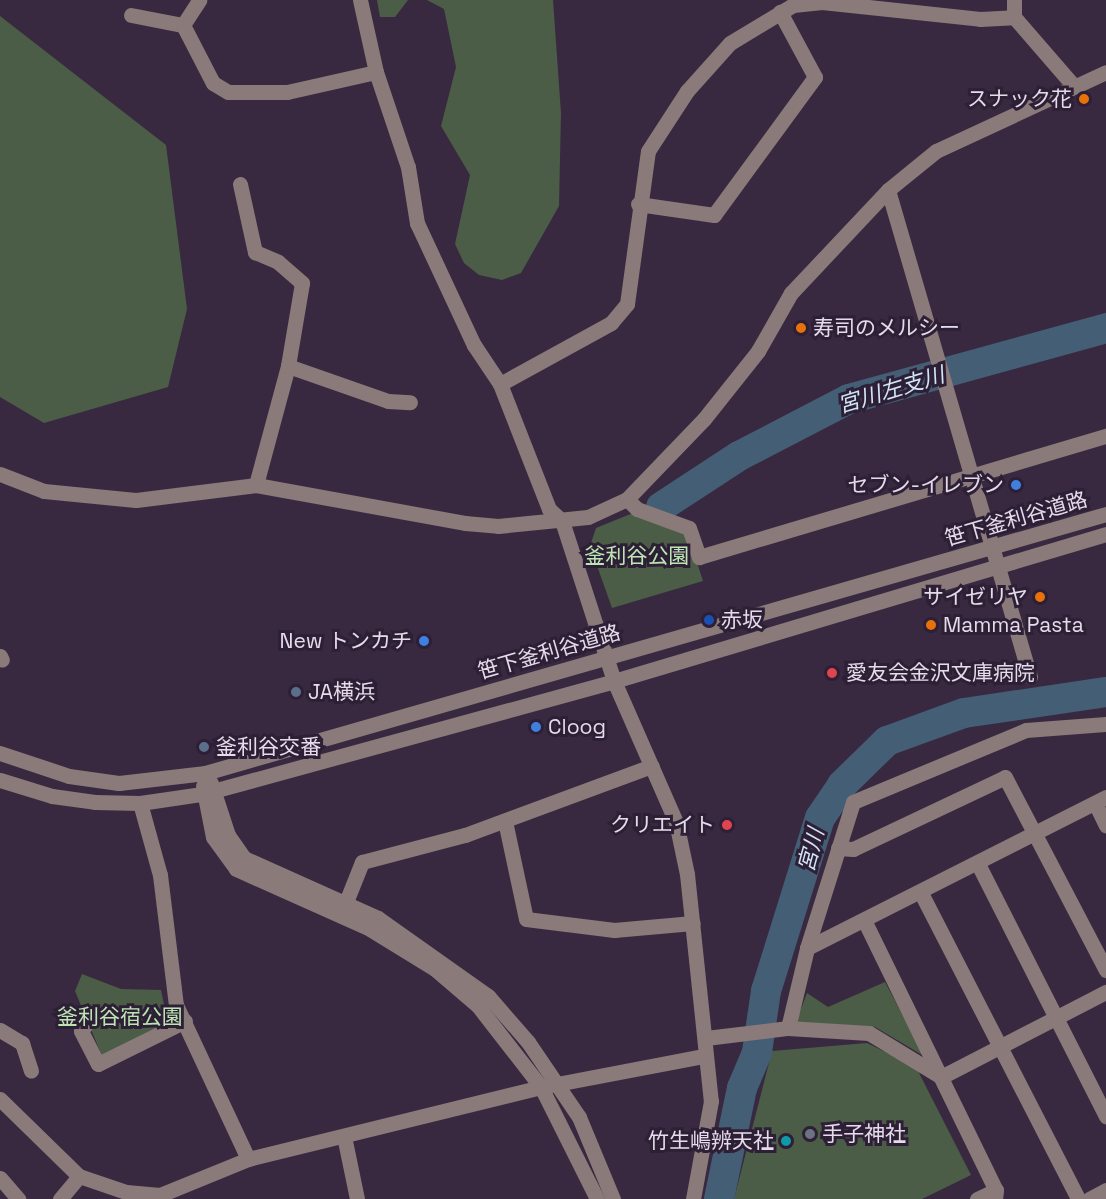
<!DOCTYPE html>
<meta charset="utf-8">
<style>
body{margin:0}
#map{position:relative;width:1106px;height:1199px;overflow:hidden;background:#382940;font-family:"Space Grotesk","Noto Sans JP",sans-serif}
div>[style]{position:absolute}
.green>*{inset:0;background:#4b5d46}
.river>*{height:30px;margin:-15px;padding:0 15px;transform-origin:15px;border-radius:15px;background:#435e75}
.minor>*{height:15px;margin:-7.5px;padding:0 7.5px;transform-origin:7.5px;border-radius:7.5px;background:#8a7a79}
.dots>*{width:16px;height:16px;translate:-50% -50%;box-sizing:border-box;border:3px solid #2d1f35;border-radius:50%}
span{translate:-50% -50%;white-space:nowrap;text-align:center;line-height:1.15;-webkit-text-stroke:6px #2d1f35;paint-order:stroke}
.poi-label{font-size:21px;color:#e5dbea}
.right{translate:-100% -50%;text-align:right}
.left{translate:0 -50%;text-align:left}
.street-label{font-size:21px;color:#e5dbea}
.park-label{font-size:21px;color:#bce5b3}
.water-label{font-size:22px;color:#d1e5f6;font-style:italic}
</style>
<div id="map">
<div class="green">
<i style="clip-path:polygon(377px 0,408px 0,395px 17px,380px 17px)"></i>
<i style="clip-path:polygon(427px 0,553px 0,561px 113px,559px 206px,521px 273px,502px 280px,479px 275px,464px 263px,455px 244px,470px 175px,441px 126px,456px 67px,444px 9px)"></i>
<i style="clip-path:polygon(0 16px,166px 145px,187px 309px,168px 387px,44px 423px,0 397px)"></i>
<i style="clip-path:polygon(633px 513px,688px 535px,703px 581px,612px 608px,590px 546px,596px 528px)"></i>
<i style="clip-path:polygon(82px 974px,121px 989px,161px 990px,168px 1024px,102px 1056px,75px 991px)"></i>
<i style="clip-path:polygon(885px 982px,924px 1056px,875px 1027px,796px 1022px,807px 993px,828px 1007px)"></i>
<i style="clip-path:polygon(867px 1043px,916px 1067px,971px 1175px,922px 1199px,734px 1199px,772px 1051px)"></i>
</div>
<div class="river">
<i style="left:661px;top:507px;width:93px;rotate:-33.2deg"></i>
<i style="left:739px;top:456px;width:124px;rotate:-27.4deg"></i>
<i style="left:849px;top:399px;width:267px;rotate:-15.4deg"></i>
<i style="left:719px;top:1199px;width:113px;rotate:-78.3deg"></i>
<i style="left:742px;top:1088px;width:39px;rotate:-67deg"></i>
<i style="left:757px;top:1052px;width:62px;rotate:-81.6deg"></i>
<i style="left:766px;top:991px;width:181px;rotate:-72.7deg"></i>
<i style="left:820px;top:818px;width:40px;rotate:-56deg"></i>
<i style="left:842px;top:785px;width:63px;rotate:-44.4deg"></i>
<i style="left:887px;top:741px;width:82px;rotate:-20deg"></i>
<i style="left:964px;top:713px;width:144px;rotate:-8.4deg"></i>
</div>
<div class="minor">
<i style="left:360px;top:0;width:74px;rotate:77.5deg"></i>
<i style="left:376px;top:72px;width:100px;rotate:71.4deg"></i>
<i style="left:408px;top:167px;width:57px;rotate:80.9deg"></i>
<i style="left:417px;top:223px;width:135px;rotate:65deg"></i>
<i style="left:474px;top:345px;width:47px;rotate:56.3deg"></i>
<i style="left:500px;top:384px;width:134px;rotate:68.6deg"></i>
<i style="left:549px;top:509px;width:18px;rotate:43deg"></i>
<i style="left:562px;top:521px;width:168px;rotate:72deg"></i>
<i style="left:614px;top:681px;width:154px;rotate:66.3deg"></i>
<i style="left:676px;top:822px;width:53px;rotate:78.1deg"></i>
<i style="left:687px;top:874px;width:228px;rotate:84deg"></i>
<i style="left:711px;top:1101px;width:100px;rotate:100.4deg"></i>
<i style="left:1014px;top:0;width:17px;rotate:90deg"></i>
<i style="left:1014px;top:17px;width:89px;rotate:49.1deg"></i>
<i style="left:131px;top:15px;width:53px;rotate:10.9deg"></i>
<i style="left:183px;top:25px;width:65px;rotate:62.7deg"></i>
<i style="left:213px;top:83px;width:17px;rotate:31deg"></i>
<i style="left:228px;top:92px;width:59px"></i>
<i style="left:287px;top:92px;width:91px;rotate:-12.7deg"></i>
<i style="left:183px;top:25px;width:30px;rotate:-57deg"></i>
<i style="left:240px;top:184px;width:70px;rotate:77.6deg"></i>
<i style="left:255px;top:252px;width:25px;rotate:23deg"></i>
<i style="left:278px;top:262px;width:32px;rotate:41deg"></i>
<i style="left:302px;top:283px;width:84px;rotate:99.6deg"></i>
<i style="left:288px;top:366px;width:123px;rotate:105.1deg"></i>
<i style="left:888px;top:190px;width:507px;rotate:73.74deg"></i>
<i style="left:638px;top:204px;width:77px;rotate:8.2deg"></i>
<i style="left:714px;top:215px;width:171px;rotate:-53.8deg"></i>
<i style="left:815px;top:77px;width:74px;rotate:-118.3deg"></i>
<i style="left:288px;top:366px;width:106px;rotate:19.3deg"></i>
<i style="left:388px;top:401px;width:22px;rotate:3deg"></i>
<i style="left:500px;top:384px;width:127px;rotate:-28.8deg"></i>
<i style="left:611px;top:323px;width:25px;rotate:-50deg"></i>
<i style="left:627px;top:304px;width:154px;rotate:-82.2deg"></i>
<i style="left:648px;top:151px;width:72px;rotate:-57deg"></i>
<i style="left:687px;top:91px;width:64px;rotate:-48.1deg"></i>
<i style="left:730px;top:43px;width:74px;rotate:-31.1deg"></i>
<i style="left:793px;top:5px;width:29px;rotate:-6deg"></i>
<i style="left:822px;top:2px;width:159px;rotate:6.1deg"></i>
<i style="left:980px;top:19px;width:34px;rotate:-3deg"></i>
<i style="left:0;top:474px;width:47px;rotate:21.1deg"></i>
<i style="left:44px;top:491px;width:92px;rotate:5.6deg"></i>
<i style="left:136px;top:500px;width:121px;rotate:-7.1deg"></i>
<i style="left:256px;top:485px;width:212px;rotate:10.3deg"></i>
<i style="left:465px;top:523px;width:33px;rotate:5deg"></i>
<i style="left:498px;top:526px;width:90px;rotate:-5.7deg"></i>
<i style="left:588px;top:517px;width:43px;rotate:-24.8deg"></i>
<i style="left:627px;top:499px;width:111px;rotate:-46.1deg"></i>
<i style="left:704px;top:419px;width:87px;rotate:-51.5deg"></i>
<i style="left:758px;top:351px;width:67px;rotate:-60.4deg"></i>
<i style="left:791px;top:293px;width:141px;rotate:-46.7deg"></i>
<i style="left:888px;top:190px;width:62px;rotate:-39.1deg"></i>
<i style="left:936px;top:151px;width:187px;rotate:-24.9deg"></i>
<i style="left:627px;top:499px;width:14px;rotate:45deg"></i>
<i style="left:637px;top:509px;width:55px;rotate:20.1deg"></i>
<i style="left:689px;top:528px;width:31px;rotate:71deg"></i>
<i style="left:699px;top:557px;width:425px;rotate:-16.6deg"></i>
<i style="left:0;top:656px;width:4px;rotate:63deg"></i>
<i style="left:0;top:753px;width:73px;rotate:18.4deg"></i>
<i style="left:69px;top:776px;width:50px;rotate:8deg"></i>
<i style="left:119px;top:783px;width:87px;rotate:-6.6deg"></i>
<i style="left:205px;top:773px;width:937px;rotate:-16.04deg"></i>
<i style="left:0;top:780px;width:54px;rotate:17.1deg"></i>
<i style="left:52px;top:796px;width:43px;rotate:7.9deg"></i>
<i style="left:95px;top:802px;width:45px;rotate:1.3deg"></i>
<i style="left:140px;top:803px;width:63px;rotate:-8.3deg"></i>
<i style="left:202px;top:794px;width:427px;rotate:-15.3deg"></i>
<i style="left:614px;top:681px;width:513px;rotate:-16.64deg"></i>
<i style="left:211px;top:783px;width:55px;rotate:71.9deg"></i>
<i style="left:228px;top:835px;width:28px;rotate:55deg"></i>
<i style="left:244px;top:858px;width:147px;rotate:24.1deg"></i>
<i style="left:378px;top:918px;width:135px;rotate:35.3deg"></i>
<i style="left:488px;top:996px;width:61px;rotate:49deg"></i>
<i style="left:528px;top:1042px;width:91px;rotate:55.8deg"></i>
<i style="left:579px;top:1117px;width:89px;rotate:67.5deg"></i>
<i style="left:203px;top:786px;width:52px;rotate:78.9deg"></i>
<i style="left:213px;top:837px;width:39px;rotate:54deg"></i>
<i style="left:236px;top:869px;width:147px;rotate:24.1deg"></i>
<i style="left:370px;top:929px;width:76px;rotate:31.6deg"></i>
<i style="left:435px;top:969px;width:57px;rotate:40.7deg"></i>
<i style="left:478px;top:1006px;width:103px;rotate:52.1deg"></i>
<i style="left:541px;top:1087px;width:125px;rotate:63.4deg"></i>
<i style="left:140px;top:803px;width:75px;rotate:74.5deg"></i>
<i style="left:160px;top:875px;width:131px;rotate:83deg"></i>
<i style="left:176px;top:1005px;width:170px;rotate:64.9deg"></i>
<i style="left:1095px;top:803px;width:25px;rotate:64deg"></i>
<i style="left:505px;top:821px;width:100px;rotate:77.9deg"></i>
<i style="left:526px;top:919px;width:89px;rotate:7.1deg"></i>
<i style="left:614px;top:930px;width:79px;rotate:-5.1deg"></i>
<i style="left:838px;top:848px;width:15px;rotate:4deg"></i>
<i style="left:853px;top:849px;width:168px;rotate:-25.3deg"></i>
<i style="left:1005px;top:777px;width:218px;rotate:62.4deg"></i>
<i style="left:978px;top:864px;width:283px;rotate:63.1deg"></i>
<i style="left:921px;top:893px;width:344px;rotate:62.8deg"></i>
<i style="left:342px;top:912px;width:54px;rotate:-68.2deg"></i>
<i style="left:362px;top:862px;width:106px;rotate:-14.7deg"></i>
<i style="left:465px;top:835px;width:199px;rotate:-20.3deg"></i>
<i style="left:865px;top:922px;width:298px;rotate:64deg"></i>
<i style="left:996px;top:1190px;width:9px;rotate:96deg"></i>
<i style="left:807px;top:948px;width:153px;rotate:-72.5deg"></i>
<i style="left:853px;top:802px;width:187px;rotate:-22.6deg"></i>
<i style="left:1026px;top:730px;width:80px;rotate:-4.3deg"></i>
<i style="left:93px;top:1015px;width:20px;rotate:127deg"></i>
<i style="left:81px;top:1031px;width:37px;rotate:63deg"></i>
<i style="left:98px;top:1064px;width:97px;rotate:-26.3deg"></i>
<i style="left:788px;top:1028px;width:81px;rotate:3.5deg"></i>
<i style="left:869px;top:1033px;width:81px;rotate:31.3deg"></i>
<i style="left:0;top:1030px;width:26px;rotate:31deg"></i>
<i style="left:22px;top:1043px;width:29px;rotate:72deg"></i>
<i style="left:706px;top:1038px;width:83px;rotate:-7deg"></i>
<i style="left:788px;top:1028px;width:82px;rotate:-76.6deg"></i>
<i style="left:807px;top:948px;width:335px;rotate:-26.8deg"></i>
<i style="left:941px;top:1077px;width:186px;rotate:-27.3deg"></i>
<i style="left:0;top:1099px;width:110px;rotate:44.3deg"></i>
<i style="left:344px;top:1136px;width:64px;rotate:78.3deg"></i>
<i style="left:0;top:1178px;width:28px;rotate:49deg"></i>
<i style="left:60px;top:1199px;width:30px;rotate:-50deg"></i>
<i style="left:79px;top:1176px;width:50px;rotate:18.8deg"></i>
<i style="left:126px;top:1192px;width:34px;rotate:5deg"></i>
<i style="left:160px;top:1195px;width:95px;rotate:-22.2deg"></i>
<i style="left:248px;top:1159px;width:302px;rotate:-13.8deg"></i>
<i style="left:541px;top:1087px;width:166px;rotate:-10.8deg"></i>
<i style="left:977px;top:1199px;width:21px;rotate:-25deg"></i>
<i style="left:1089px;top:1199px;width:19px;rotate:-28deg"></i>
</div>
<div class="dots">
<i style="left:1084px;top:99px;background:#e8710a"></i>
<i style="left:801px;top:328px;background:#e8710a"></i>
<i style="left:1016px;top:485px;background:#3f7fe0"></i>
<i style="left:1040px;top:597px;background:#e8710a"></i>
<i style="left:709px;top:620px;background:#1a4fb4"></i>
<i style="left:931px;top:625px;background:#e8710a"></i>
<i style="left:424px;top:641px;background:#3f7fe0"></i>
<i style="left:832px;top:673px;background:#e0444e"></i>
<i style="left:296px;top:692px;background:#5c6f8a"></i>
<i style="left:536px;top:727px;background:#3f7fe0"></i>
<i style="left:204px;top:747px;background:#5c6f8a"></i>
<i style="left:727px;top:825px;background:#e0444e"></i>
<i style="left:810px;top:1134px;background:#6b7280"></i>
<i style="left:786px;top:1141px;background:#0f9aa8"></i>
</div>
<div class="poi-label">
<span class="right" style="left:1072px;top:99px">スナック花</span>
<span class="left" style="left:813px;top:328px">寿司のメルシー</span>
<span class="right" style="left:1004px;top:485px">セブン-イレブン</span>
<span class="right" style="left:1028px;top:597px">サイゼリヤ</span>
<span class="left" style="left:721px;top:620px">赤坂</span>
<span class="left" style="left:943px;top:625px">Mamma Pasta</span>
<span class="right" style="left:412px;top:641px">New トンカチ</span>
<span class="left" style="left:846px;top:673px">愛友会金沢文庫病院</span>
<span class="left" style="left:308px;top:692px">JA横浜</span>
<span class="left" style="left:548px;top:727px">Cloog</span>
<span class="left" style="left:216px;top:747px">釜利谷交番</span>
<span class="right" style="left:715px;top:825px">クリエイト</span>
<span class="left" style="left:822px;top:1134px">手子神社</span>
<span class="right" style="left:774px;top:1141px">竹生嶋辨天社</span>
</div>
<div class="street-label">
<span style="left:1016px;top:519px;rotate:-16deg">笹下釜利谷道路</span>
<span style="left:549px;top:652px;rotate:-16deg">笹下釜利谷道路</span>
</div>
<div class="park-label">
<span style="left:637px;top:556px">釜利谷公園</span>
<span style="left:120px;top:1017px">釜利谷宿公園</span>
</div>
<div class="water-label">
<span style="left:891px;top:390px;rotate:-17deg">宮川左支川</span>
<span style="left:811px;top:850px;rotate:-75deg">宮川</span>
</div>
</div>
